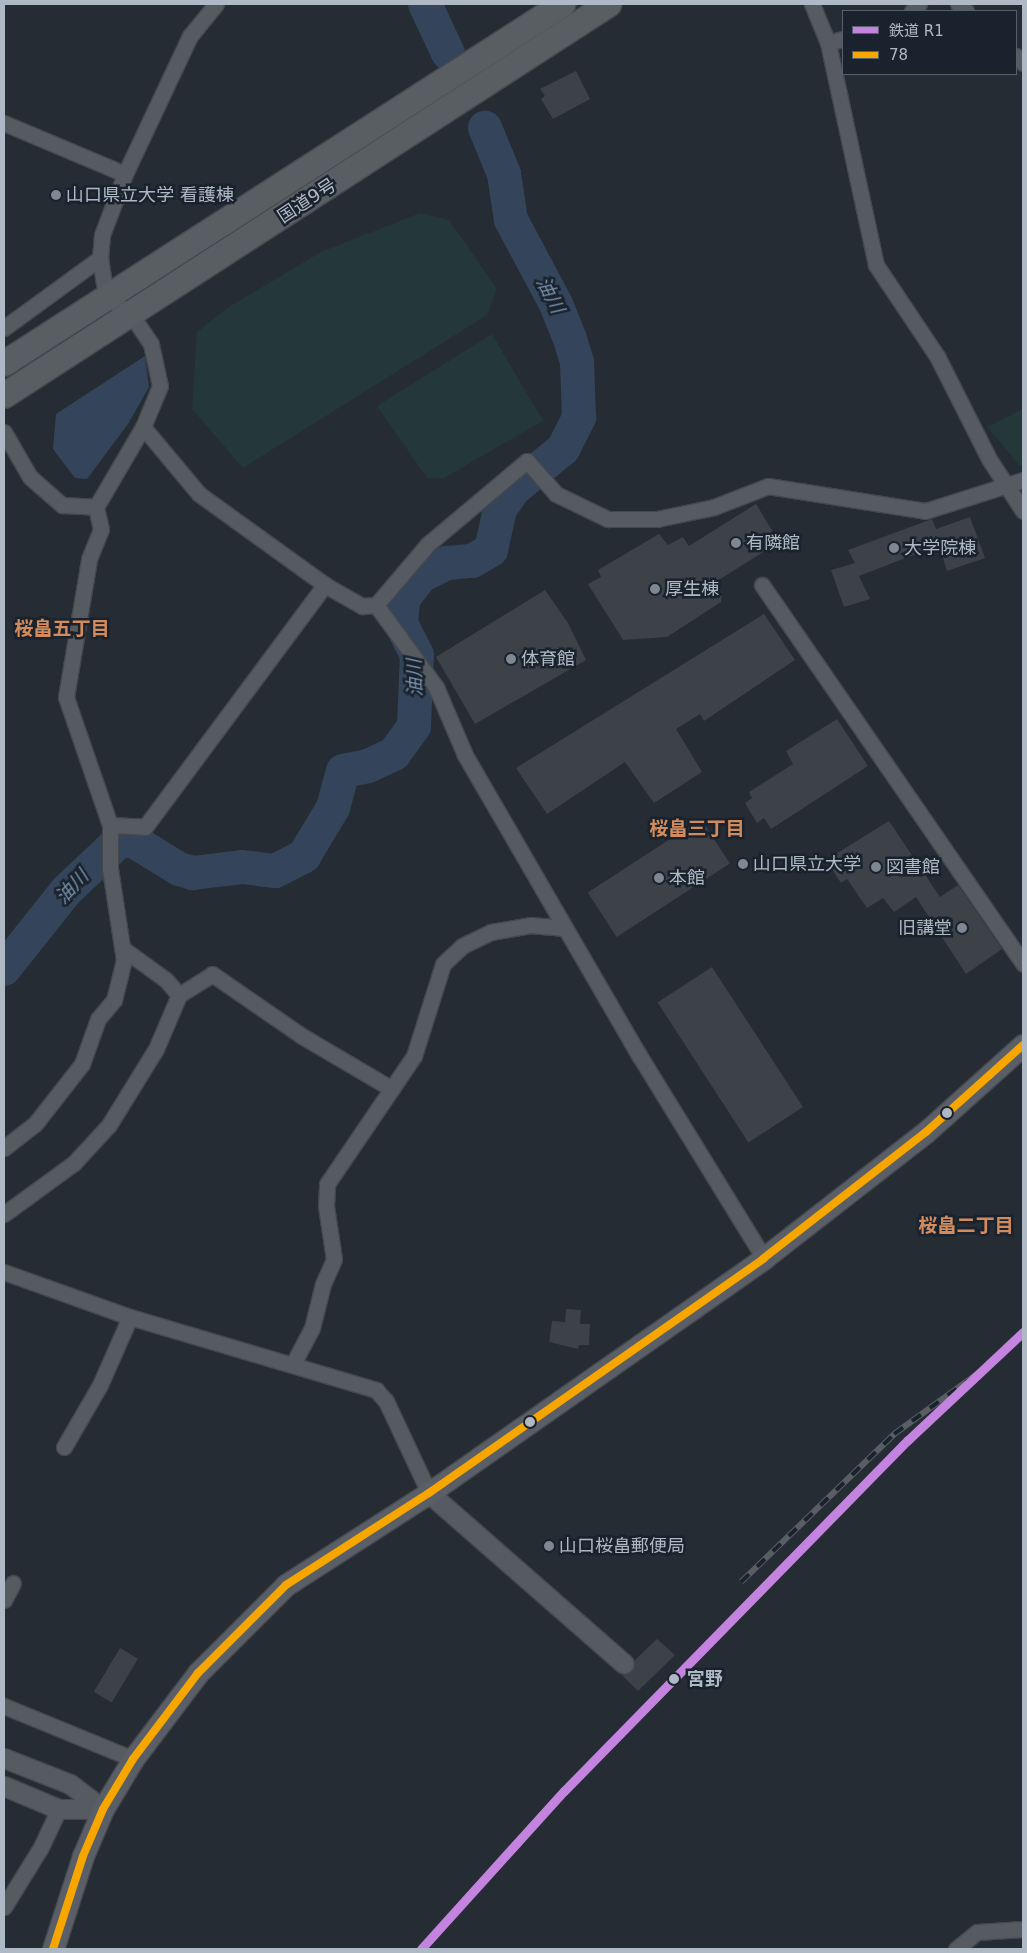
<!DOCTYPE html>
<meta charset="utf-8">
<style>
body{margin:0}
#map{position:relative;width:1027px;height:1953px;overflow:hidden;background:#262c33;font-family:"DejaVu Sans","Noto Sans JP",sans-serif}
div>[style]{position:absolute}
.green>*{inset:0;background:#243739}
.water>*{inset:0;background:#34455b}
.river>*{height:34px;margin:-17px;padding:0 17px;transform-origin:17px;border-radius:17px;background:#34455b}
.building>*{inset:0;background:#3d4248;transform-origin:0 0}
.roads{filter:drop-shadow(1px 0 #44484e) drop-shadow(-1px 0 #44484e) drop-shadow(0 1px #44484e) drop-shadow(0 -1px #44484e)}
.minor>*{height:15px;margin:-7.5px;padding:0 7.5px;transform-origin:7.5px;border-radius:7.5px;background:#565a61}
.tertiary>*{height:19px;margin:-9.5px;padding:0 9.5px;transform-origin:9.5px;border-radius:9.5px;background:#565a61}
.secondary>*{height:21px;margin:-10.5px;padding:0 10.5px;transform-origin:10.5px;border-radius:10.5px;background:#5a5e66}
.trunk>*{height:25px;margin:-12.5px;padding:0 12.5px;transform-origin:12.5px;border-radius:12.5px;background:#595e62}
.rail>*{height:5.5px;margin-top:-2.75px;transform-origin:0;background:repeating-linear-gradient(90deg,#1a232d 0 11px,#595e64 0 22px);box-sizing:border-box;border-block:1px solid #595e64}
.bus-1>*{height:8px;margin:-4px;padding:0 4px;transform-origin:4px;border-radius:4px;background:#f7a600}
.rail-1>*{height:9px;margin:-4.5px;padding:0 4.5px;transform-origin:4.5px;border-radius:4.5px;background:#c483df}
.dots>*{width:14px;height:14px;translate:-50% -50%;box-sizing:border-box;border:2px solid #1a232d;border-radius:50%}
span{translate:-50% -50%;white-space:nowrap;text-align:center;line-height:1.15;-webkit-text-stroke:5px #1a232d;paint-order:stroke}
.poi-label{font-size:18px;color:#afb8c5}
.left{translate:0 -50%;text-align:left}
.right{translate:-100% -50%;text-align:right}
.street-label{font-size:18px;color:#afb8c5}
.stop-label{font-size:18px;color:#afb8c5;font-weight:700}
.water-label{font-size:19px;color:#7790ad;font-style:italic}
.neighbourhood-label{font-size:19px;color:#d18b5d;font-weight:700}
.frame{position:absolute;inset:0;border:5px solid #afb8c5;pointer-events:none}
.legend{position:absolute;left:842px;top:10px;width:175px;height:65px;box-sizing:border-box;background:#1a232d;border:1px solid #565f6a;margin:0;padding:6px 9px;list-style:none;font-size:15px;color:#afb8c5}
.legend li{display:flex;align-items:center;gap:10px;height:25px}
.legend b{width:25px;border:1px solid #565f6a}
</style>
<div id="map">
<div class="green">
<i style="clip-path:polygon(420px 213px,449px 220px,497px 289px,487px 315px,243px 468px,192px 409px,197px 332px,227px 308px,321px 252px)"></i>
<i style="clip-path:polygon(492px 334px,543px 421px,444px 478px,427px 478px,377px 406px)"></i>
<i style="clip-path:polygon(1023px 409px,1023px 465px,1019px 465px,987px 427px)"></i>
</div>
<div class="water">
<i style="clip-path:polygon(145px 356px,149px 387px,128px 424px,87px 479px,75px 478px,53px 449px,56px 414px)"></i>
</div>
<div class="river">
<i style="left:425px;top:4px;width:54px;rotate:64.9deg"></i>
<i style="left:4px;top:969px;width:100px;rotate:-51.5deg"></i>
<i style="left:66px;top:891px;width:71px;rotate:-43.3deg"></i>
<i style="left:118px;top:842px;width:14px;rotate:-8deg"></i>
<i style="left:132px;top:840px;width:55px;rotate:31.7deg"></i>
<i style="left:179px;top:869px;width:15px;rotate:16deg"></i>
<i style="left:193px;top:873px;width:49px;rotate:-7deg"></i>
<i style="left:242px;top:867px;width:33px;rotate:7deg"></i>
<i style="left:275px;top:871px;width:33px;rotate:-27deg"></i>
<i style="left:304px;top:856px;width:56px;rotate:-58.9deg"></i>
<i style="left:333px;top:808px;width:38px;rotate:-75deg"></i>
<i style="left:343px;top:771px;width:25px;rotate:-11deg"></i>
<i style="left:368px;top:766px;width:29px;rotate:-25deg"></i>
<i style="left:394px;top:754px;width:34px;rotate:-54deg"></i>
<i style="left:414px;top:726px;width:71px;rotate:-87.6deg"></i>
<i style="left:417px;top:655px;width:35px;rotate:-117deg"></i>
<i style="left:401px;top:624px;width:25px;rotate:-85deg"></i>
<i style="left:403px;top:599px;width:29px;rotate:-52deg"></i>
<i style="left:421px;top:576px;width:29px;rotate:-27deg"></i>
<i style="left:447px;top:563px;width:25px;rotate:-5deg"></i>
<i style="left:472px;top:561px;width:22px;rotate:-30deg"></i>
<i style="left:491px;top:550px;width:42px;rotate:-77.6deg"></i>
<i style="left:500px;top:509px;width:24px;rotate:-55deg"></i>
<i style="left:514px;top:489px;width:63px;rotate:-39.2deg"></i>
<i style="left:563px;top:449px;width:36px;rotate:-63deg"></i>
<i style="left:579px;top:417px;width:55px;rotate:-92.1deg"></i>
<i style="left:577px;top:362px;width:24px;rotate:-107deg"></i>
<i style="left:570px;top:339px;width:35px;rotate:-112deg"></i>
<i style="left:557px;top:306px;width:98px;rotate:-118.1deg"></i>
<i style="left:511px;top:220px;width:47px;rotate:-98.7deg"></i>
<i style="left:504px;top:174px;width:50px;rotate:-112.4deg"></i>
</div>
<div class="building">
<i style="clip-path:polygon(576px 71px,590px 99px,553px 119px,541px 99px,545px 96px,540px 89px)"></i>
<i style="clip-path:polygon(756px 504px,779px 542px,714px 583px,722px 593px,721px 602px,667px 637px,623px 640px,588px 584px,601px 577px,598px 570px,659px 534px,668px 545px,683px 537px,689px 546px)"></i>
<i style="clip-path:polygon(970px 517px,985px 558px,947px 571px,939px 545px,859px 576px,870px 599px,844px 607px,831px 570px,855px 563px,848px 550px,932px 519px,936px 529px)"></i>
<i style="clip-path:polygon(545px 590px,568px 623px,586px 660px,475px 724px,436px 657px)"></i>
<i style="clip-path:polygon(764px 614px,795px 660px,704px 721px,700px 714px,676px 729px,702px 772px,654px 803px,625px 762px,547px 814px,516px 768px)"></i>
<i style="clip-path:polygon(837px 719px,868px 766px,771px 829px,764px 818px,757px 823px,745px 803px,752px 798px,749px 792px,793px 764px,786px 751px)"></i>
<i style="left:701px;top:819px;width:53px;height:135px;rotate:57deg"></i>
<i style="clip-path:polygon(889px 821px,940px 897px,958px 885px,1002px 949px,966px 974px,916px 897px,894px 912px,883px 898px,867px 908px,847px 879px,841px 883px,826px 860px)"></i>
<i style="left:712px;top:967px;width:167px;height:65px;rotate:57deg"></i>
<i style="clip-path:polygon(566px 1309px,581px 1310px,580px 1324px,590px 1324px,589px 1345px,579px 1345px,578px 1349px,549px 1342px,552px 1321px,565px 1322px)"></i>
<i style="clip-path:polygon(657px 1639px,675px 1655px,638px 1691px,622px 1675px,632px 1672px,635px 1660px)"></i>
<i style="left:120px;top:1648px;width:21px;height:51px;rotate:31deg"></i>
</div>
<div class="roads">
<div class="minor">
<i style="left:812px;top:4px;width:42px;rotate:67.7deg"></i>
<i style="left:828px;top:43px;width:227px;rotate:77.8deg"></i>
<i style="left:876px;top:265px;width:110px;rotate:56.2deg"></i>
<i style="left:937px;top:356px;width:115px;rotate:63.2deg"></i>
<i style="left:989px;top:459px;width:62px;rotate:56.8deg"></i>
<i style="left:958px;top:4px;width:11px;rotate:41deg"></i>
<i style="left:912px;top:11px;width:10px;rotate:-45deg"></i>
<i style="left:828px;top:43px;width:16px;rotate:-15deg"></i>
<i style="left:1016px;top:56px;width:10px;rotate:45deg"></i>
<i style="left:4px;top:123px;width:131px;rotate:22.9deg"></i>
<i style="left:4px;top:328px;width:119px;rotate:-36.1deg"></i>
<i style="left:143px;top:427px;width:87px;rotate:50.1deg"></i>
<i style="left:199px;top:494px;width:155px;rotate:35.8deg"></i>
<i style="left:325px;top:585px;width:43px;rotate:29.6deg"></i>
<i style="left:362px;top:606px;width:14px;rotate:-4deg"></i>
<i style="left:376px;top:605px;width:80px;rotate:-49.6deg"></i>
<i style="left:428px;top:544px;width:129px;rotate:-40deg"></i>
<i style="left:527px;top:461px;width:44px;rotate:48.7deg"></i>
<i style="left:556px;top:494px;width:58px;rotate:25.7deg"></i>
<i style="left:608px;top:519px;width:49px"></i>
<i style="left:657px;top:519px;width:58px;rotate:-11.9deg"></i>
<i style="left:714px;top:507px;width:58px;rotate:-21.3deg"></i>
<i style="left:768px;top:486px;width:159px;rotate:9deg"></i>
<i style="left:925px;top:511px;width:103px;rotate:-17.6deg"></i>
<i style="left:4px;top:432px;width:52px;rotate:60deg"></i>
<i style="left:30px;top:477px;width:43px;rotate:41.2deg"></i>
<i style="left:62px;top:505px;width:34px;rotate:3deg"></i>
<i style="left:762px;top:585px;width:460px;rotate:55.4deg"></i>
<i style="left:376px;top:605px;width:102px;rotate:53.8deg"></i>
<i style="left:436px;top:687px;width:74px;rotate:66.9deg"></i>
<i style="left:465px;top:755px;width:347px;rotate:59.9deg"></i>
<i style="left:639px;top:1055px;width:238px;rotate:58.4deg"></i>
<i style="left:110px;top:825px;width:35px;rotate:3deg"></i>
<i style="left:145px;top:827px;width:302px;rotate:-53.4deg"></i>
<i style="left:179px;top:995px;width:39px;rotate:-32deg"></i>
<i style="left:212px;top:974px;width:109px;rotate:34.6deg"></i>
<i style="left:302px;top:1036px;width:104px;rotate:30.5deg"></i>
<i style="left:4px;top:1148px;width:39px;rotate:-38deg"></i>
<i style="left:35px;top:1124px;width:76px;rotate:-51.9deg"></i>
<i style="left:82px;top:1064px;width:48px;rotate:-70.4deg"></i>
<i style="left:98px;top:1019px;width:25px;rotate:-50deg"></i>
<i style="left:114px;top:1000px;width:41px;rotate:-76deg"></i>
<i style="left:124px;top:960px;width:93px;rotate:-98.7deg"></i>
<i style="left:110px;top:868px;width:43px;rotate:-90deg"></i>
<i style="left:110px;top:825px;width:135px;rotate:-109deg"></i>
<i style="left:66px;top:697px;width:140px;rotate:-80.5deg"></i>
<i style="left:89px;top:559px;width:32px;rotate:-68deg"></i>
<i style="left:101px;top:529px;width:23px;rotate:-103deg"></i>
<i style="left:96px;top:507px;width:93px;rotate:-59.6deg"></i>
<i style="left:143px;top:427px;width:44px;rotate:-67.5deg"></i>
<i style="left:160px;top:386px;width:43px;rotate:-102.1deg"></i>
<i style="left:151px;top:344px;width:34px;rotate:-124deg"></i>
<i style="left:132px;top:316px;width:33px;rotate:-142deg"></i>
<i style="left:106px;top:296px;width:38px;rotate:-99deg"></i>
<i style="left:100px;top:258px;width:23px;rotate:-85deg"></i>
<i style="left:102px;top:235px;width:65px;rotate:-69.3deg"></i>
<i style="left:125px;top:174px;width:153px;rotate:-64.8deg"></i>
<i style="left:190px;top:36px;width:41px;rotate:-50.9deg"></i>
<i style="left:4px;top:1214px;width:87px;rotate:-36.1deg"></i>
<i style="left:74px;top:1163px;width:52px;rotate:-47.4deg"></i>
<i style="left:109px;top:1125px;width:89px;rotate:-58.3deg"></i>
<i style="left:156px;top:1049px;width:59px;rotate:-66.9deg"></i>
<i style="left:179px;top:995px;width:20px;rotate:-131deg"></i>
<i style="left:166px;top:980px;width:54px;rotate:-144deg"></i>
<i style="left:4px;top:1272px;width:134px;rotate:19.7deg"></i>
<i style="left:130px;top:1317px;width:257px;rotate:16.5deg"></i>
<i style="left:376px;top:1390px;width:15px;rotate:48deg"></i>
<i style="left:386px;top:1401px;width:102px;rotate:64.9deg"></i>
<i style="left:293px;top:1364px;width:41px;rotate:-62.2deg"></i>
<i style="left:312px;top:1328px;width:45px;rotate:-76deg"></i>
<i style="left:323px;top:1284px;width:27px;rotate:-66deg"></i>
<i style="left:334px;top:1259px;width:54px;rotate:-98.6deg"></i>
<i style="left:326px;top:1206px;width:22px;rotate:-87deg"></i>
<i style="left:327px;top:1184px;width:155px;rotate:-55.8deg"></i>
<i style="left:414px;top:1056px;width:96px;rotate:-72.5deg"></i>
<i style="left:443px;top:964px;width:26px;rotate:-43deg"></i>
<i style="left:462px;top:946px;width:32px;rotate:-26deg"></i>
<i style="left:491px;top:932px;width:40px;rotate:-10deg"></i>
<i style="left:530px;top:925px;width:35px;rotate:5deg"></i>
<i style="left:64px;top:1447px;width:72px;rotate:-59.9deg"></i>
<i style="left:100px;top:1385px;width:74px;rotate:-66.2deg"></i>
<i style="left:4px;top:1600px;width:19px;rotate:-62deg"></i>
<i style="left:4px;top:1706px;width:139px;rotate:22.3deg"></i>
<i style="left:4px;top:1907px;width:70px;rotate:-58.3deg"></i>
<i style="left:41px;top:1847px;width:42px;rotate:-64.7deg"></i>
<i style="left:956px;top:1949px;width:27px;rotate:-39deg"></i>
<i style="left:977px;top:1932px;width:46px;rotate:-3.7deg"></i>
</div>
<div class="tertiary">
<i style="left:429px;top:1493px;width:259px;rotate:41.2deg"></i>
<i style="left:4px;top:1758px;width:71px;rotate:21.5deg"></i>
<i style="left:70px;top:1784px;width:41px;rotate:37.1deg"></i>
<i style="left:4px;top:1786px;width:60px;rotate:22.7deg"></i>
<i style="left:59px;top:1809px;width:44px"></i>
</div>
<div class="secondary">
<i style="left:53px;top:1949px;width:98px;rotate:-72.1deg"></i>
<i style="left:83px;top:1856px;width:51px;rotate:-66.9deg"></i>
<i style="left:103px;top:1809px;width:58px;rotate:-59deg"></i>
<i style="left:133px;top:1759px;width:108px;rotate:-52.9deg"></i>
<i style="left:198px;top:1673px;width:124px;rotate:-45deg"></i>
<i style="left:286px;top:1585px;width:170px;rotate:-32.8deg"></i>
<i style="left:429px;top:1493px;width:409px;rotate:-35deg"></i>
<i style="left:764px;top:1258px;width:205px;rotate:-37.9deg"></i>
<i style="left:926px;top:1132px;width:130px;rotate:-41.9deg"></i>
</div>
<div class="trunk">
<i style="left:4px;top:363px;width:664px;rotate:-32.76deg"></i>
<i style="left:4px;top:395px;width:720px;rotate:-32.92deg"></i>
</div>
</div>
<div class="rail">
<i style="left:741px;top:1582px;width:213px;rotate:-44deg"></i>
<i style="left:894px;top:1434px;width:102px;rotate:-35.9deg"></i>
</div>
<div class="bus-1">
<i style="left:53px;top:1949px;width:98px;rotate:-72.1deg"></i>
<i style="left:83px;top:1856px;width:51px;rotate:-66.9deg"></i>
<i style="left:103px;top:1809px;width:58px;rotate:-59deg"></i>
<i style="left:133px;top:1759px;width:108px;rotate:-52.9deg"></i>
<i style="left:198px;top:1673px;width:124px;rotate:-45deg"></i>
<i style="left:286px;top:1585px;width:170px;rotate:-32.8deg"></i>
<i style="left:429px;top:1493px;width:409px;rotate:-35deg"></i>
<i style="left:764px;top:1258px;width:205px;rotate:-37.9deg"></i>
<i style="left:926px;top:1132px;width:130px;rotate:-41.9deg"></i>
</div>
<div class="rail-1">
<i style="left:421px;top:1949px;width:213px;rotate:-47.9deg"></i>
<i style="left:564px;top:1791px;width:491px;rotate:-45.6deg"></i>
<i style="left:908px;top:1440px;width:158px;rotate:-43.2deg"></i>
</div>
<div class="dots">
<i style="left:56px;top:195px;background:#7f8792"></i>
<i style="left:736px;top:543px;background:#7f8792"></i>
<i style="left:894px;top:548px;background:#7f8792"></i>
<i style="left:655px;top:589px;background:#7f8792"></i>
<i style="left:511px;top:659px;background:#7f8792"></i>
<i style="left:743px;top:864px;background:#7f8792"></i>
<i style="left:876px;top:867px;background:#7f8792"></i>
<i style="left:659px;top:878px;background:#7f8792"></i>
<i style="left:962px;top:928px;background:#7f8792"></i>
<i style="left:947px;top:1113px;background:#afb8c5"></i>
<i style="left:530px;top:1422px;background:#afb8c5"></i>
<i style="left:549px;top:1546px;background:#7f8792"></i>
<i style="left:674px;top:1679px;background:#afb8c5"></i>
</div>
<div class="poi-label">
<span class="left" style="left:66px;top:195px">山口県立大学 看護棟</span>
<span class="left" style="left:746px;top:543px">有隣館</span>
<span class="left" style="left:904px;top:548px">大学院棟</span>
<span class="left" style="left:665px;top:589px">厚生棟</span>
<span class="left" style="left:521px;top:659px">体育館</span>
<span class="left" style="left:753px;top:864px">山口県立大学</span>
<span class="left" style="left:886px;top:867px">図書館</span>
<span class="left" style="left:669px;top:878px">本館</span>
<span class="right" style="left:952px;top:928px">旧講堂</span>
<span class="left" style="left:559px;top:1546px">山口桜畠郵便局</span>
</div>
<div class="street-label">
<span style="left:307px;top:201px;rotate:-33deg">国道9号</span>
</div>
<div class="stop-label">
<span class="left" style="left:687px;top:1679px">宮野</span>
</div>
<div class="water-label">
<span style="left:550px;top:295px;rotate:63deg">油川</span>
<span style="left:415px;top:678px;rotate:-92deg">油川</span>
<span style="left:72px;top:887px;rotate:-47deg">油川</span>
</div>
<div class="neighbourhood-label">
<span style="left:62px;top:629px">桜畠五丁目</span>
<span style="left:697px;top:829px">桜畠三丁目</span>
<span style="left:966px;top:1226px">桜畠二丁目</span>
</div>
<div class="frame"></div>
<ul class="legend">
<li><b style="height:6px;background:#c483df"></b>鉄道 R1</li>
<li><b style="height:6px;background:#f7a600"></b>78</li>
</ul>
</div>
